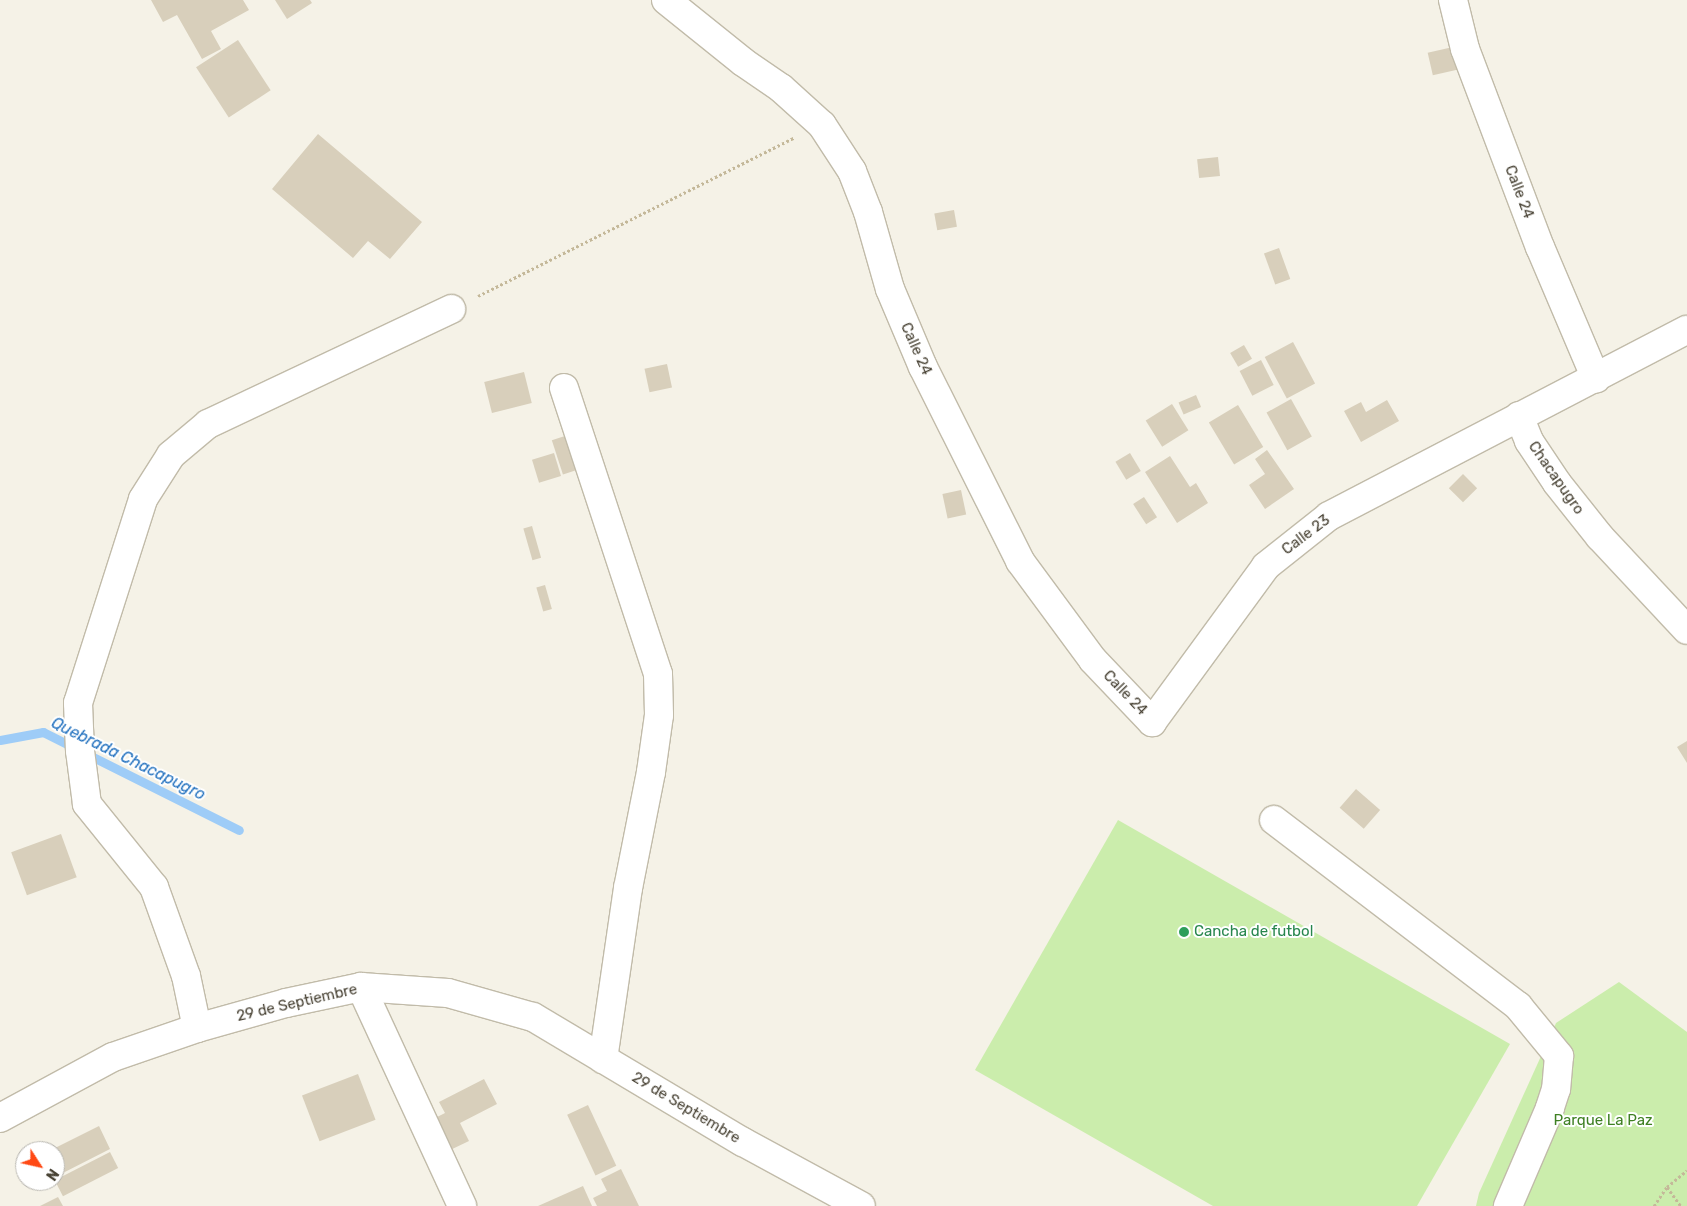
<!DOCTYPE html>
<style>
body{margin:0}
#map{position:relative;width:1687px;height:1206px;overflow:hidden;background:#f5f2e7;font-family:Rubik,sans-serif}
div>[style]{position:absolute}
.green>*{inset:0;background:#cbedac}
.stream>*{height:9px;margin:-4.5px;padding:0 4.5px;transform-origin:4.5px;border-radius:4.5px;background:#9eccf7}
.building>*{inset:0;background:#d8cfbb;transform-origin:0 0}
.path>*{height:3px;margin-top:-1.5px;transform-origin:0;background:repeating-linear-gradient(90deg,#c4b899 0 2.5px,transparent 0 5px)}
.roads{filter:drop-shadow(1px 0 #c1bba9) drop-shadow(-1px 0 #c1bba9) drop-shadow(0 1px #c1bba9) drop-shadow(0 -1px #c1bba9)}
.minor>*{height:28px;margin:-14px;padding:0 14px;transform-origin:14px;border-radius:14px;background:#fff}
.dots>*{width:14px;height:14px;translate:-50% -50%;box-sizing:border-box;border:2px solid #fff;border-radius:50%}
span{translate:-50% -50%;white-space:nowrap;text-align:center;line-height:1.15;-webkit-text-stroke:4px #fff;paint-order:stroke}
.street-label{font-size:15px;color:#494335}
.leisure-label{font-size:15px;color:#27864d}
.left{translate:0 -50%;text-align:left}
.park-label{font-size:15px;color:#3f8023}
.water-label{font-size:16px;color:#2472bf;font-style:italic}
.north{position:absolute;left:15px;top:1141px;width:50px;height:50px;box-sizing:border-box;background:#fff;border:1px solid #b6b4ae;border-radius:50%;rotate:125deg;font-size:14px;font-weight:700;line-height:20px;text-align:center;color:#494335}
.north::after{content:'';display:block;margin:auto;width:18px;height:22px;background:#ff4914;clip-path:polygon(50% 0,100% 100%,50% 72%,0 100%)}
</style>
<div id="map">
<div class="green">
<i style="clip-path:polygon(1118px 820px,1510px 1044px,1417px 1206px,1213px 1206px,975px 1070px)"></i>
<i style="clip-path:polygon(1619px 982px,1687px 1032px,1687px 1206px,1476px 1206px,1479px 1193px,1556px 1023px)"></i>
</div>
<div class="stream">
<i style="left:0;top:740px;width:44px;rotate:-10.5deg"></i>
<i style="left:43px;top:732px;width:219px;rotate:26.6deg"></i>
</div>
<div class="building">
<i style="clip-path:polygon(151px 0,243px 0,249px 10px,211px 31px,221px 49px,202px 59px,177px 15px,163px 22px)"></i>
<i style="clip-path:polygon(275px 0,310px 0,312px 3px,287px 19px)"></i>
<i style="left:238px;top:40px;width:60px;height:50px;rotate:57deg"></i>
<i style="left:1453px;top:47px;width:23px;height:26px;rotate:77deg"></i>
<i style="clip-path:polygon(318px 134px,422px 222px,390px 259px,368px 241px,353px 258px,272px 189px)"></i>
<i style="left:1218px;top:157px;width:19px;height:21px;rotate:84deg"></i>
<i style="left:954px;top:210px;width:17px;height:20px;rotate:80deg"></i>
<i style="left:1279px;top:248px;width:33px;height:16px;rotate:70deg"></i>
<i style="left:1293px;top:342px;width:47px;height:32px;rotate:62deg"></i>
<i style="left:1244px;top:345px;width:16px;height:16px;rotate:60deg"></i>
<i style="left:1261px;top:360px;width:28px;height:24px;rotate:63deg"></i>
<i style="left:667px;top:364px;width:24px;height:23px;rotate:78deg"></i>
<i style="left:524px;top:372px;width:32px;height:41px;rotate:76deg"></i>
<i style="left:1196px;top:395px;width:13px;height:19px;rotate:67deg"></i>
<i style="left:1291px;top:399px;width:43px;height:28px;rotate:61deg"></i>
<i style="clip-path:polygon(1387px 400px,1399px 421px,1361px 442px,1344px 411px,1361px 402px,1366px 412px)"></i>
<i style="left:1172px;top:404px;width:31px;height:31px;rotate:58deg"></i>
<i style="left:1238px;top:405px;width:49px;height:34px;rotate:59deg"></i>
<i style="left:568px;top:435px;width:36px;height:17px;rotate:72deg"></i>
<i style="clip-path:polygon(1267px 450px,1294px 489px,1265px 509px,1249px 485px,1265px 474px,1255px 459px)"></i>
<i style="left:554px;top:453px;width:24px;height:23px;rotate:73deg"></i>
<i style="left:1130px;top:453px;width:21px;height:17px;rotate:59deg"></i>
<i style="clip-path:polygon(1170px 456px,1190px 487px,1196px 483px,1208px 503px,1177px 523px,1145px 472px)"></i>
<i style="left:1463px;top:474px;width:20px;height:20px;rotate:45deg"></i>
<i style="left:961px;top:490px;width:25px;height:19px;rotate:78deg"></i>
<i style="left:1144px;top:497px;width:24px;height:13px;rotate:57deg"></i>
<i style="left:532px;top:526px;width:33px;height:9px;rotate:74deg"></i>
<i style="left:545px;top:585px;width:25px;height:9px;rotate:74deg"></i>
<i style="clip-path:polygon(1687px 741px,1687px 763px,1677px 747px)"></i>
<i style="left:1356px;top:789px;width:32px;height:25px;rotate:41deg"></i>
<i style="left:61px;top:834px;width:46px;height:53px;rotate:70deg"></i>
<i style="left:358px;top:1074px;width:49px;height:60px;rotate:69deg"></i>
<i style="clip-path:polygon(484px 1079px,497px 1104px,460px 1123px,469px 1141px,446px 1152px,431px 1120px,445px 1113px,439px 1102px)"></i>
<i style="left:588px;top:1105px;width:67px;height:23px;rotate:65deg"></i>
<i style="clip-path:polygon(99px 1126px,110px 1149px,55px 1177px,55px 1151px,49px 1151px)"></i>
<i style="left:110px;top:1152px;width:18px;height:62px;rotate:63deg"></i>
<i style="clip-path:polygon(621px 1169px,639px 1206px,597px 1206px,593px 1198px,607px 1191px,601px 1179px)"></i>
<i style="clip-path:polygon(583px 1186px,592px 1206px,538px 1206px)"></i>
<i style="clip-path:polygon(58px 1197px,63px 1206px,40px 1206px)"></i>
</div>
<div class="path">
<i style="left:478px;top:296px;width:353px;rotate:-26.6deg"></i>
<i style="left:1667px;top:1187px;width:24px;rotate:54deg"></i>
<i style="left:1654px;top:1206px;width:23px;rotate:-56deg"></i>
<i style="left:1667px;top:1187px;width:26px;rotate:-40deg"></i>
</div>
<div class="roads">
<div class="minor">
<i style="left:666px;top:0;width:99px;rotate:38.8deg"></i>
<i style="left:743px;top:62px;width:46px;rotate:34.4deg"></i>
<i style="left:781px;top:88px;width:55px;rotate:42.1deg"></i>
<i style="left:822px;top:125px;width:55px;rotate:56.9deg"></i>
<i style="left:852px;top:171px;width:44px;rotate:68.7deg"></i>
<i style="left:868px;top:212px;width:80px;rotate:74.1deg"></i>
<i style="left:890px;top:289px;width:85px;rotate:67.1deg"></i>
<i style="left:923px;top:367px;width:217px;rotate:63.4deg"></i>
<i style="left:1020px;top:561px;width:123px;rotate:53.6deg"></i>
<i style="left:1093px;top:660px;width:86px;rotate:46.4deg"></i>
<i style="left:1152px;top:722px;width:193px;rotate:-53.8deg"></i>
<i style="left:1266px;top:566px;width:80px;rotate:-38.4deg"></i>
<i style="left:1329px;top:516px;width:403px;rotate:-27.5deg"></i>
<i style="left:1453px;top:0;width:50px;rotate:76.2deg"></i>
<i style="left:1465px;top:49px;width:212px;rotate:69.3deg"></i>
<i style="left:1540px;top:247px;width:143px;rotate:67deg"></i>
<i style="left:564px;top:388px;width:301px;rotate:71.8deg"></i>
<i style="left:658px;top:674px;width:41px;rotate:88.6deg"></i>
<i style="left:659px;top:715px;width:58px;rotate:98deg"></i>
<i style="left:651px;top:772px;width:118px;rotate:101.2deg"></i>
<i style="left:628px;top:888px;width:173px;rotate:98.3deg"></i>
<i style="left:1519px;top:416px;width:27px;rotate:68deg"></i>
<i style="left:1529px;top:441px;width:50px;rotate:56.3deg"></i>
<i style="left:1557px;top:483px;width:69px;rotate:51.5deg"></i>
<i style="left:1600px;top:537px;width:127px;rotate:46.9deg"></i>
<i style="left:1274px;top:820px;width:307px;rotate:37.3deg"></i>
<i style="left:1518px;top:1006px;width:65px;rotate:50.6deg"></i>
<i style="left:1559px;top:1056px;width:33px;rotate:95deg"></i>
<i style="left:1556px;top:1089px;width:20px;rotate:108deg"></i>
<i style="left:1550px;top:1108px;width:107px;rotate:113.2deg"></i>
<i style="left:361px;top:987px;width:241px;rotate:65.2deg"></i>
<i style="left:197px;top:1028px;width:53px;rotate:-101.9deg"></i>
<i style="left:186px;top:976px;width:95px;rotate:-109.8deg"></i>
<i style="left:154px;top:887px;width:107px;rotate:-128.9deg"></i>
<i style="left:87px;top:804px;width:53px;rotate:-97.5deg"></i>
<i style="left:80px;top:751px;width:48px;rotate:-92.4deg"></i>
<i style="left:78px;top:703px;width:214px;rotate:-72.3deg"></i>
<i style="left:143px;top:499px;width:52px;rotate:-57.5deg"></i>
<i style="left:171px;top:455px;width:48px;rotate:-40deg"></i>
<i style="left:208px;top:424px;width:269px;rotate:-25.3deg"></i>
<i style="left:0;top:1118px;width:128px;rotate:-28.4deg"></i>
<i style="left:113px;top:1057px;width:89px;rotate:-19deg"></i>
<i style="left:197px;top:1028px;width:92px;rotate:-15.7deg"></i>
<i style="left:286px;top:1003px;width:77px;rotate:-12deg"></i>
<i style="left:361px;top:987px;width:87px;rotate:3.9deg"></i>
<i style="left:448px;top:993px;width:88px;rotate:15.8deg"></i>
<i style="left:533px;top:1017px;width:244px;rotate:30.8deg"></i>
<i style="left:743px;top:1142px;width:134px;rotate:28.5deg"></i>
</div>
</div>
<div class="dots">
<i style="left:1184px;top:932px;background:#2e9e5b"></i>
</div>
<div class="street-label">
<span style="left:1519px;top:192px;rotate:69deg">Calle 24</span>
<span style="left:916px;top:349px;rotate:66deg">Calle 24</span>
<span style="left:1556px;top:478px;rotate:55deg">Chacapugro</span>
<span style="left:1306px;top:535px;rotate:-37deg">Calle 23</span>
<span style="left:1125px;top:693px;rotate:46deg">Calle 24</span>
<span style="left:297px;top:1003px;rotate:-13deg">29 de Septiembre</span>
<span style="left:686px;top:1108px;rotate:31deg">29 de Septiembre</span>
</div>
<div class="leisure-label">
<span class="left" style="left:1194px;top:932px">Cancha de futbol</span>
</div>
<div class="park-label">
<span style="left:1603px;top:1121px">Parque La Paz</span>
</div>
<div class="water-label">
<span style="left:128px;top:759px;rotate:26deg">Quebrada Chacapugro</span>
</div>
<div class="north">N</div>
</div>
